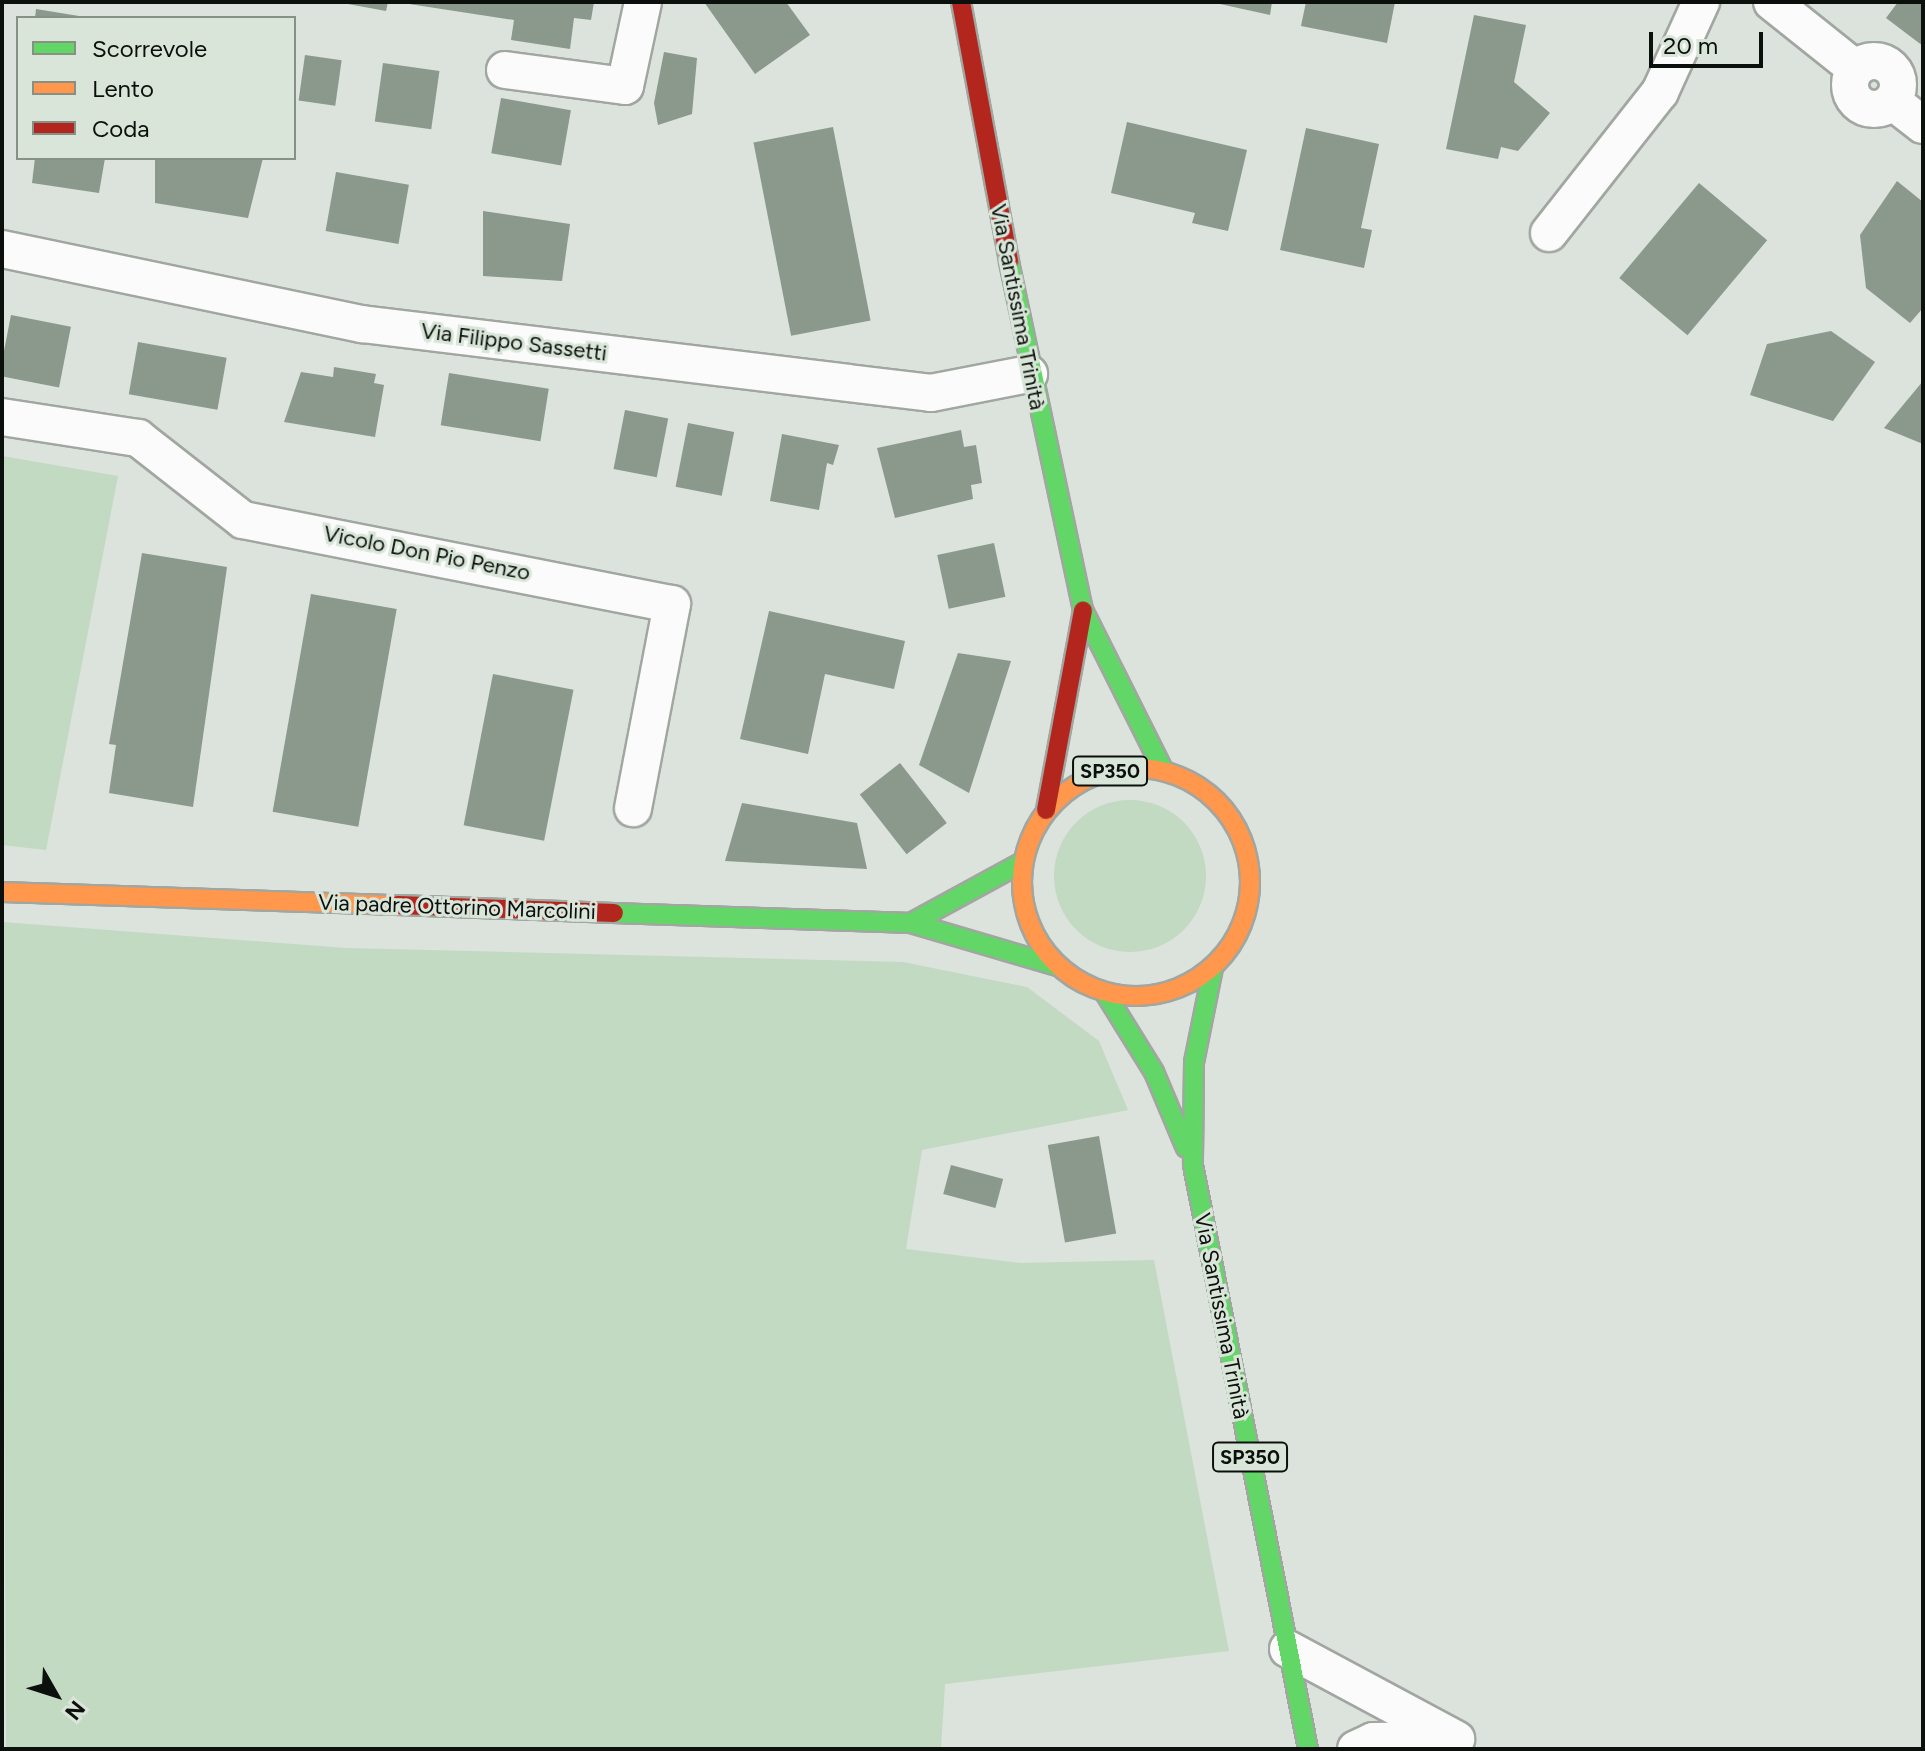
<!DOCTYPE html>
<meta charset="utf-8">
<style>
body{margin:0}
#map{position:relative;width:1925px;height:1751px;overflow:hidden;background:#dce2dc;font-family:Figtree,sans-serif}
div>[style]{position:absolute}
.green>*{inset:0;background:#c2d9c2}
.round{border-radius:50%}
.building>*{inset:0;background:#8b988c;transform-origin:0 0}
.roads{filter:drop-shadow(2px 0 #a1a6a1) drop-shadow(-2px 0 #a1a6a1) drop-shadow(0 2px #a1a6a1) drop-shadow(0 -2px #a1a6a1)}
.street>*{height:36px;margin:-18px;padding:0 18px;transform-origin:18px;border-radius:18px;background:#fafbfa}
.street>.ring{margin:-18px;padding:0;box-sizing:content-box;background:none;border:36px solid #fafbfa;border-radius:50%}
.fast>*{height:18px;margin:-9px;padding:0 9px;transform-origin:9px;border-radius:9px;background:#63d668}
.slow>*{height:18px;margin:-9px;padding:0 9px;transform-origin:9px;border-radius:9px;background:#ff974d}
.slow>.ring{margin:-9px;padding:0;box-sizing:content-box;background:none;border:18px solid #ff974d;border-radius:50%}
.jam>*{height:18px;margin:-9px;padding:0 9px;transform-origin:9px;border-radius:9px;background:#b3261e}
span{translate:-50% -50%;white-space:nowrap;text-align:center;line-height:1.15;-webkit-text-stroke:6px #d9e5d9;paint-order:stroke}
.shield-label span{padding:2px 6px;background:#d9e5d9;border:2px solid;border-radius:6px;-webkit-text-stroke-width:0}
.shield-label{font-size:20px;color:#0c100c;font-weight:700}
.street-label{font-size:22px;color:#0c100c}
.frame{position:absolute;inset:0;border:4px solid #0c100c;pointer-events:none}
.legend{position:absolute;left:16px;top:16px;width:280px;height:144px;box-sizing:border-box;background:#d9e5d9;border:2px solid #879087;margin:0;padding:10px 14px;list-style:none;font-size:24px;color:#0c100c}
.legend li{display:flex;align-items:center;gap:16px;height:40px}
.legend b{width:40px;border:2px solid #879087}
.north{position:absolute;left:16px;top:1655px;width:80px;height:80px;-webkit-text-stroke:6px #d9e5d9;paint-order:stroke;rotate:129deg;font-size:22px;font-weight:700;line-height:32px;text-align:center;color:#0c100c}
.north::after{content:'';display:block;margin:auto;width:28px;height:36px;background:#0c100c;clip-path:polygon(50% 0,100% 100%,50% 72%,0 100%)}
.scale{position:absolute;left:1649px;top:32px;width:114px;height:36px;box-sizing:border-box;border:4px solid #0c100c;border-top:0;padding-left:10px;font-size:24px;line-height:28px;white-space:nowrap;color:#0c100c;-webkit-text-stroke:6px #d9e5d9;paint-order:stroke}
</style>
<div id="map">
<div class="green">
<i style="clip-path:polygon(2px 456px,118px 476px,46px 850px,2px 845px)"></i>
<i class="round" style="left:1054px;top:800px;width:152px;height:152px"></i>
<i style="clip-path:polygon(2px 922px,346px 948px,903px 962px,1027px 987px,1099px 1041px,1128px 1110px,922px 1150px,906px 1249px,1020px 1263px,1154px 1260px,1229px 1651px,945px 1684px,941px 1749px,6px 1749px)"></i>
</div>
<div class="building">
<i style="clip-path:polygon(337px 2px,388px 2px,386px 11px)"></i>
<i style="clip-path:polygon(396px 2px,594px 2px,591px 20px,574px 18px,570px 49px,511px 40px,514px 20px)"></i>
<i style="clip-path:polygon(704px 2px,786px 2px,810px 35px,755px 74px)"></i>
<i style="clip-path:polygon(1211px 2px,1272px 2px,1270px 15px)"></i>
<i style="clip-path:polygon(1306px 2px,1395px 2px,1387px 43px,1301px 26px)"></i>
<i style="clip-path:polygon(1898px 2px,1923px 2px,1923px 46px,1886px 18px)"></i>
<i style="clip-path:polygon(36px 9px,79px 16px,79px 18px,35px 18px)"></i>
<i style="clip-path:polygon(1474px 15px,1526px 25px,1514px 82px,1550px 113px,1518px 151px,1501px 147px,1498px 159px,1446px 149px)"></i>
<i style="clip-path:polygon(664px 52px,697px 58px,692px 114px,658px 125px,654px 103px)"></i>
<i style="left:305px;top:55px;width:37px;height:46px;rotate:8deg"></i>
<i style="left:383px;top:63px;width:57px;height:59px;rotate:8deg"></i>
<i style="left:501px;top:98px;width:71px;height:56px;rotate:10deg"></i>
<i style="clip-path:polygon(1127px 122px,1247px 150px,1228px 231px,1192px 223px,1195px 213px,1111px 193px)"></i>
<i style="left:833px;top:127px;width:197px;height:81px;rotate:79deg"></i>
<i style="clip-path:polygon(1306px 128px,1379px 144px,1361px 228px,1372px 230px,1364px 268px,1280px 250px)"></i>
<i style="clip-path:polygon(35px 158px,105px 158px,99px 193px,32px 183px)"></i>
<i style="clip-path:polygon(155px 158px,263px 158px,248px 218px,155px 203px)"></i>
<i style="left:336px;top:172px;width:74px;height:60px;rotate:10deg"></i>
<i style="clip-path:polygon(1897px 181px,1923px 202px,1923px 308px,1910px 323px,1866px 288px,1860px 235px)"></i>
<i style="left:1699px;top:183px;width:89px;height:124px;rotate:40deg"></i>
<i style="clip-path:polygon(483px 211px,570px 224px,562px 281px,483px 276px)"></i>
<i style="left:11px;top:315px;width:61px;height:62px;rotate:11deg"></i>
<i style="clip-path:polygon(1831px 331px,1875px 362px,1833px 421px,1750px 395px,1767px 344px)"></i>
<i style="left:138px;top:342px;width:90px;height:53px;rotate:10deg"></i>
<i style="clip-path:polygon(334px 367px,376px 374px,374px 383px,384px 385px,375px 437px,284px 422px,301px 372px,333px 377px)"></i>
<i style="left:449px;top:373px;width:101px;height:53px;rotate:9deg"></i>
<i style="clip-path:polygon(1923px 381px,1923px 444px,1884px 428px)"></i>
<i style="left:625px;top:410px;width:44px;height:60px;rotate:11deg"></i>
<i style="left:688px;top:423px;width:47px;height:65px;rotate:11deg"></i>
<i style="clip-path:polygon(961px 430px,964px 447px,976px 445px,982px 483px,971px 485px,973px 499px,895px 518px,877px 448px)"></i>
<i style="clip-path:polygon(782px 434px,839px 445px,833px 465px,827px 463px,819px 510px,770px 501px)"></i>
<i style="left:994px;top:543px;width:55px;height:58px;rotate:78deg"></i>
<i style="clip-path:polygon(142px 553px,227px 567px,193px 807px,109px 793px,116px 745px,109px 744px)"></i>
<i style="left:311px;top:594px;width:87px;height:221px;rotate:10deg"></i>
<i style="clip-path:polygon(769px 611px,905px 641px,894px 689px,825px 674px,808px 754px,740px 739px)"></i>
<i style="clip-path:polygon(958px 653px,1011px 661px,969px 793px,919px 765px)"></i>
<i style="left:493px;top:674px;width:82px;height:154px;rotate:11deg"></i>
<i style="left:900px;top:763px;width:76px;height:51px;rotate:52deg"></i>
<i style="clip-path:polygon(742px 803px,857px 823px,867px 869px,725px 861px)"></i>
<i style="left:1099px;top:1136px;width:99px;height:52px;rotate:80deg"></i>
<i style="left:951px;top:1165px;width:54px;height:30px;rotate:15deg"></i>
</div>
<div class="roads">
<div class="street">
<i style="left:1772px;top:2px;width:107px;rotate:38.6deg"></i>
<i class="ring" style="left:1850px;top:61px;width:12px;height:12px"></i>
<i style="left:505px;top:70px;width:121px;rotate:7.6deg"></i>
<i style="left:625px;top:86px;width:86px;rotate:-77.9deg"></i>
<i style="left:1892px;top:101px;width:39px;rotate:38deg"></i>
<i style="left:1549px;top:233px;width:179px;rotate:-51.8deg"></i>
<i style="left:1660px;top:92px;width:99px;rotate:-65.5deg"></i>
<i style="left:2px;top:249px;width:368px;rotate:11.8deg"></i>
<i style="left:362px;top:324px;width:573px;rotate:6.91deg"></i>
<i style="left:931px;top:393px;width:100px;rotate:-11deg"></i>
<i style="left:2px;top:417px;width:138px;rotate:8.8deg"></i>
<i style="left:138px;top:438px;width:133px;rotate:38deg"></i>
<i style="left:243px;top:520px;width:437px;rotate:11.1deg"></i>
<i style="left:672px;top:604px;width:208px;rotate:100.8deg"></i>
<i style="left:1288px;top:1649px;width:191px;rotate:28.2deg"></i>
<i style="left:1356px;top:1749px;width:19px;rotate:-25deg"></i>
<i style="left:1373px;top:1741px;width:82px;rotate:-0.7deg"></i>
</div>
<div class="fast">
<i style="left:1009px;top:262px;width:356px;rotate:78deg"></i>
<i style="left:1083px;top:610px;width:179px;rotate:63.4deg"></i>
<i style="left:614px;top:913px;width:297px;rotate:1.9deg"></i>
<i style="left:911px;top:923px;width:152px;rotate:16.4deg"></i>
<i style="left:911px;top:923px;width:128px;rotate:-28.6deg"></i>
<i style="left:1213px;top:968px;width:96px;rotate:101.4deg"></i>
<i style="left:1194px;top:1062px;width:103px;rotate:90.6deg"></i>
<i style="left:1193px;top:1165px;width:595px;rotate:78.86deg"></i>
<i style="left:1105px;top:993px;width:93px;rotate:58.2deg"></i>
<i style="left:1154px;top:1072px;width:82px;rotate:67.2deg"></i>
</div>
<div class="slow">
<i class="ring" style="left:1022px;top:768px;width:210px;height:210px"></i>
<i style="left:2px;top:892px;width:396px;rotate:1.9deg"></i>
</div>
<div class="jam">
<i style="left:961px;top:2px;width:264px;rotate:79.5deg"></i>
<i style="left:1046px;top:810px;width:203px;rotate:-79.5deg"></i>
<i style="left:398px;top:905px;width:216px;rotate:2.1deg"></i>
</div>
</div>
<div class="shield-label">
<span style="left:1110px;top:771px">SP350</span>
<span style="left:1250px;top:1457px">SP350</span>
</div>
<div class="street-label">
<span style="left:1018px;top:307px;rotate:79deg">Via Santissima Trinità</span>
<span style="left:514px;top:342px;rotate:7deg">Via Filippo Sassetti</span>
<span style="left:427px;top:553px;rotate:11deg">Vicolo Don Pio Penzo</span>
<span style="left:457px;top:907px;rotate:2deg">Via padre Ottorino Marcolini</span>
<span style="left:1222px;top:1316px;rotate:79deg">Via Santissima Trinità</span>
</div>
<div class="frame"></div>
<ul class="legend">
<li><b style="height:10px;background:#63d668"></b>Scorrevole</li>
<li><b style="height:10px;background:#ff974d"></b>Lento</li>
<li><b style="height:10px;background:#b3261e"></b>Coda</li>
</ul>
<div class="north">N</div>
<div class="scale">20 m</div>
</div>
